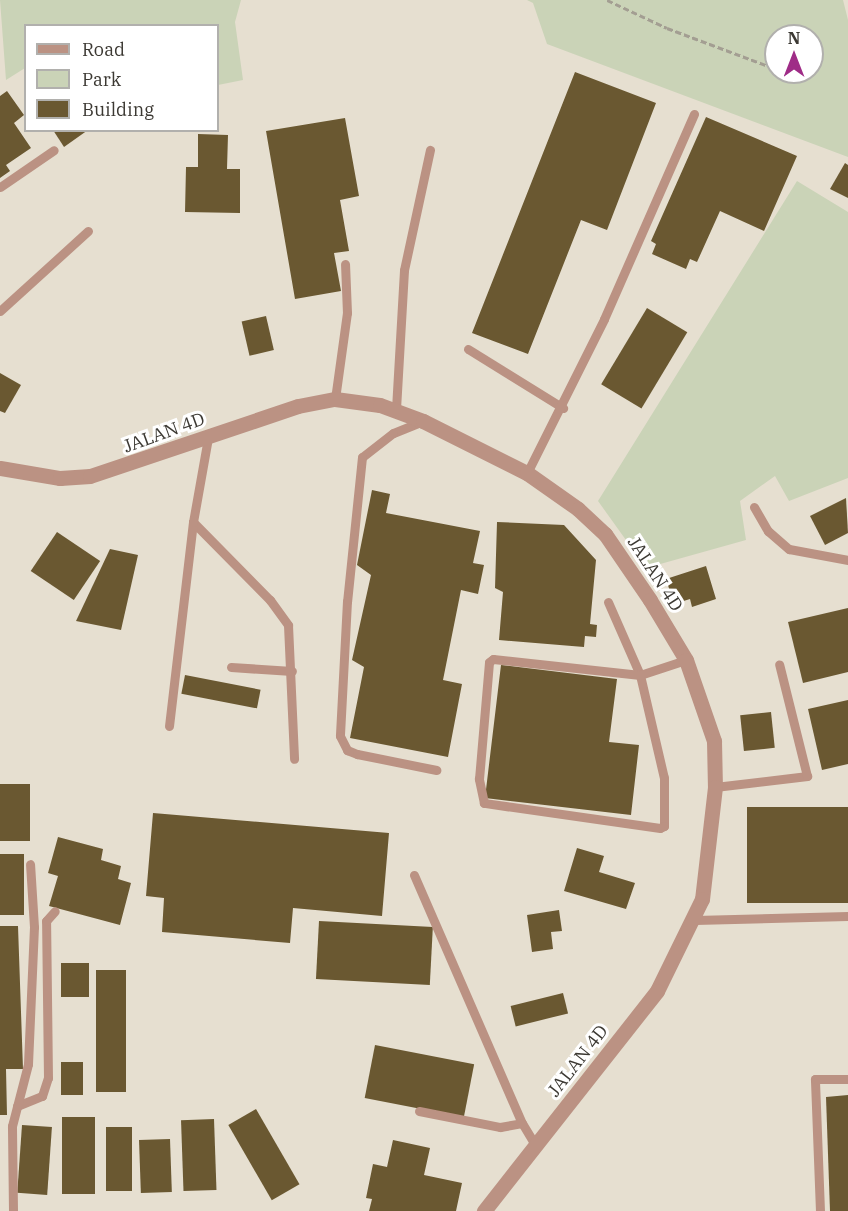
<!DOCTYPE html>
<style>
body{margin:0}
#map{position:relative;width:848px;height:1211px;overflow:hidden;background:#e6dfd0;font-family:"IBM Plex Serif",serif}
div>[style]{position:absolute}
.green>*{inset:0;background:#cad3b7}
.building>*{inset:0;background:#6a5831;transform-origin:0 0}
.path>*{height:3px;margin-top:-1.5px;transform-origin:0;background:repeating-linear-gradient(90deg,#a39e92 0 6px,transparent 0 9px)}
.service>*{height:9px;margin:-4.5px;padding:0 4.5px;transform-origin:4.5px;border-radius:4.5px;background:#bb9283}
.minor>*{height:15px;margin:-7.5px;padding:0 7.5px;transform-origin:7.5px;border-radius:7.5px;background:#bb9283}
span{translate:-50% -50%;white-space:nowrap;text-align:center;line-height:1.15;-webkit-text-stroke:6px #fff;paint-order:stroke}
.street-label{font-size:18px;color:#3c3933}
.legend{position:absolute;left:24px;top:24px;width:195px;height:108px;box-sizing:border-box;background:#fff;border:2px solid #b1b0ad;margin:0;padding:8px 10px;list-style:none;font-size:18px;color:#3c3933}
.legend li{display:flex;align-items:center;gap:12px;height:30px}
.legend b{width:30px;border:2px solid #b1b0ad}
.north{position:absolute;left:764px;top:24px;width:60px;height:60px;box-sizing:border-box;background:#fff;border:2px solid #b1b0ad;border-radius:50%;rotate:0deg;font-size:16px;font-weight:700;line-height:24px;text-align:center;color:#3c3933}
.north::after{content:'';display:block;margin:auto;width:21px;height:27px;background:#9f2c87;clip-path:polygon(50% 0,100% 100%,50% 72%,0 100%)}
</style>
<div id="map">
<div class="green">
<i style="clip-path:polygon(0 0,241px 0,235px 22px,243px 80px,218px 85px,218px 26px,26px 26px,25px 68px,6px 80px)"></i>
<i style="clip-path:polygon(evenodd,527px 0,843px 0,848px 20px,848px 157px,547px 44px,533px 3px,527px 0,776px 36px,812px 36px,812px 72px,776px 72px,776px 36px)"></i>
<i style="clip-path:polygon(797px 181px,848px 212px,848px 478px,789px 501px,775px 476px,740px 501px,746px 540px,646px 568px,598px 501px)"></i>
</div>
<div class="building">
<i style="clip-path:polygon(575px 72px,656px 103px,607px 230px,581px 220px,528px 354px,472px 333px)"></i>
<i style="clip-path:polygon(7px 91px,24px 115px,14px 123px,31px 148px,6px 165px,10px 171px,0 178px,0 96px)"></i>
<i style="clip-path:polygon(706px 117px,797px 156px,764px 231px,720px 211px,697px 262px,690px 259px,686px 269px,652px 254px,656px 244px,651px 241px)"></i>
<i style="clip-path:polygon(345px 118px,359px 196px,340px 200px,349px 251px,334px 253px,341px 291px,295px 299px,266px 131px)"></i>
<i style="clip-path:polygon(53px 130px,88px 130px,64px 147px)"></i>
<i style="clip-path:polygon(198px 134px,228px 135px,227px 169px,240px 169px,240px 213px,185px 212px,186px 167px,198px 167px)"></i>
<i style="clip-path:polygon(845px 163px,848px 165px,848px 198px,830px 189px)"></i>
<i style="left:647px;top:308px;width:47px;height:89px;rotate:31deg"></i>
<i style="left:266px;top:316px;width:35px;height:25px;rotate:77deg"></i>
<i style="clip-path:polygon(0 373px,21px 385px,5px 413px,0 411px)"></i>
<i style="clip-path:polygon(372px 490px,390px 494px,386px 513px,480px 531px,473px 563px,484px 565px,478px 594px,461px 590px,443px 680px,462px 684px,448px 757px,350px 738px,364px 667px,352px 660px,371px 575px,357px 565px)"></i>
<i style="clip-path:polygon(846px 498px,848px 533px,825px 545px,810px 516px)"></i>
<i style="clip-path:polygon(497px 522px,564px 525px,596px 560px,590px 624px,597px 625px,596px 637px,585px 636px,584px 647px,499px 640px,503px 592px,495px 588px)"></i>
<i style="left:57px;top:532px;width:52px;height:47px;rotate:34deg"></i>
<i style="clip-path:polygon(110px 549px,138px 555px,121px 630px,76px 621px)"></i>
<i style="clip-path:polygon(706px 566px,716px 599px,692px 607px,690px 599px,674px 604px,666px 579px)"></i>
<i style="clip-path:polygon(848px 608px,848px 672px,803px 683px,788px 622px)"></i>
<i style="clip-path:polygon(501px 665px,617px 679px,609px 742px,639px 745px,631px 815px,485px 798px)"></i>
<i style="left:185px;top:675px;width:77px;height:19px;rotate:11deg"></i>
<i style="clip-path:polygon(848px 700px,848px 764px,822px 770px,808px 709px)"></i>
<i style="left:771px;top:712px;width:36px;height:31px;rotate:84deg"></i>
<i style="left:0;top:784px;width:30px;height:57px"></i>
<i style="left:848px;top:807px;width:96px;height:101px;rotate:90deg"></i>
<i style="clip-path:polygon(153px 813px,389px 833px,382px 916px,293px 908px,290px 943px,162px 932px,164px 898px,146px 896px)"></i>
<i style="clip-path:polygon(58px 837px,103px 849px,101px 860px,121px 866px,118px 879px,131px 883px,120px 925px,49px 906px,58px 876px,48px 873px)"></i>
<i style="clip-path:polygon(577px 848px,604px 856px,599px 872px,635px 883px,626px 909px,564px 891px)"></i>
<i style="left:0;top:854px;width:24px;height:61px"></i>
<i style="clip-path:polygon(559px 910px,562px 931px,551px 932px,553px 949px,532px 952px,527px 915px)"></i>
<i style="left:319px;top:921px;width:114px;height:58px;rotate:3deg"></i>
<i style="clip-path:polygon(0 926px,18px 926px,23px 1069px,6px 1069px,7px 1115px,0 1115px)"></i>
<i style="left:61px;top:963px;width:28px;height:34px"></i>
<i style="left:96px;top:970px;width:30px;height:122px"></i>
<i style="left:563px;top:993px;width:21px;height:54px;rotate:76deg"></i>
<i style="left:375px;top:1045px;width:101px;height:54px;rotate:11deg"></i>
<i style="left:61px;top:1062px;width:22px;height:33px"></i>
<i style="clip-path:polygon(848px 1095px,848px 1211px,830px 1211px,826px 1097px)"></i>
<i style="left:256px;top:1109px;width:87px;height:32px;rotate:60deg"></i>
<i style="left:62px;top:1117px;width:33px;height:77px"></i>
<i style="left:214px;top:1119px;width:71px;height:33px;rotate:88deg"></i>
<i style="left:22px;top:1125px;width:30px;height:68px;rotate:4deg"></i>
<i style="left:106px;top:1127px;width:26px;height:64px"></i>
<i style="left:170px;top:1139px;width:53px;height:31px;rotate:88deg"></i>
<i style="clip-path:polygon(393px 1140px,430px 1148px,424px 1175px,462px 1183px,456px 1211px,369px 1211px,372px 1199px,366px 1198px,373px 1164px,387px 1167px)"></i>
</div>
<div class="path">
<i style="left:607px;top:0;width:66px;rotate:25deg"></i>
<i style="left:667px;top:28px;width:116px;rotate:20.6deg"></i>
</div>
<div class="service">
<i style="left:0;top:187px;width:65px;rotate:-34.4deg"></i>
<i style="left:0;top:311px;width:119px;rotate:-42.3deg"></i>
<i style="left:468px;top:349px;width:112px;rotate:31.8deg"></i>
<i style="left:335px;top:399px;width:87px;rotate:-82.1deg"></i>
<i style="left:347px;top:313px;width:49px;rotate:-92.3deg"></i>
<i style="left:396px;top:409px;width:139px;rotate:-86.7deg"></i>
<i style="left:404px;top:270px;width:123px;rotate:-77.8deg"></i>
<i style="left:423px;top:421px;width:32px;rotate:158deg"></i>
<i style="left:393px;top:433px;width:39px;rotate:142deg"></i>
<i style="left:362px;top:457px;width:145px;rotate:95.9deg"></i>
<i style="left:347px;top:601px;width:135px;rotate:93deg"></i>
<i style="left:340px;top:736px;width:16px;rotate:63deg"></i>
<i style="left:347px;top:750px;width:11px;rotate:22deg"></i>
<i style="left:357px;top:754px;width:81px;rotate:11.4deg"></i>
<i style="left:527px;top:473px;width:172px;rotate:-63.4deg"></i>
<i style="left:604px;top:319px;width:224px;rotate:-66.3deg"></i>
<i style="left:754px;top:507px;width:28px;rotate:60deg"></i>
<i style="left:768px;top:531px;width:28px;rotate:41deg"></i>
<i style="left:789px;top:549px;width:60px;rotate:10.6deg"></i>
<i style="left:193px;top:522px;width:110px;rotate:45.4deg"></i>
<i style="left:270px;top:600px;width:31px;rotate:54deg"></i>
<i style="left:288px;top:625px;width:134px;rotate:87.4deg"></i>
<i style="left:608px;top:602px;width:80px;rotate:66.3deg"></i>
<i style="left:640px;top:675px;width:106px;rotate:76.9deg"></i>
<i style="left:664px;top:778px;width:48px;rotate:90deg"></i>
<i style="left:664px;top:826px;width:4px;rotate:153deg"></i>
<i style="left:660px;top:828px;width:178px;rotate:-171.9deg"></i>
<i style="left:484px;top:803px;width:25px;rotate:-102deg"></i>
<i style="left:479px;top:779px;width:117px;rotate:-85.1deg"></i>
<i style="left:489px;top:662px;width:5px;rotate:-37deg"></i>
<i style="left:493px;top:659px;width:148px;rotate:6.2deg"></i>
<i style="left:640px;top:675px;width:48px;rotate:-18.1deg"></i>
<i style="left:231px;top:667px;width:61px;rotate:3.8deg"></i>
<i style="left:169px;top:726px;width:205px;rotate:-83.3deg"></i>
<i style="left:193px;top:522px;width:85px;rotate:-79.9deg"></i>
<i style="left:715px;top:787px;width:93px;rotate:-6.8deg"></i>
<i style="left:807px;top:776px;width:115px;rotate:-104deg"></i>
<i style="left:414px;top:875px;width:270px;rotate:66.5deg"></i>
<i style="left:522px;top:1123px;width:27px;rotate:59deg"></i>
<i style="left:695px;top:920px;width:153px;rotate:-1.5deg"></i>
<i style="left:17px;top:1106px;width:27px;rotate:-22deg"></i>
<i style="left:42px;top:1096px;width:19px;rotate:-72deg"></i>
<i style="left:48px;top:1078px;width:157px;rotate:-90.7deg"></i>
<i style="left:46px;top:921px;width:13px;rotate:-48deg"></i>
<i style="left:419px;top:1111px;width:83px;rotate:11.2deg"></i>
<i style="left:500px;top:1127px;width:22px;rotate:-10deg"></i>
<i style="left:13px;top:1211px;width:85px;rotate:-90.7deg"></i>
<i style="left:12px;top:1126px;width:64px;rotate:-75.5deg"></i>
<i style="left:28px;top:1064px;width:137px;rotate:-87.5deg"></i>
<i style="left:34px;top:927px;width:63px;rotate:-93.6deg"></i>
<i style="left:820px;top:1211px;width:132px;rotate:-92.2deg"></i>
<i style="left:815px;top:1079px;width:33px"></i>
</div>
<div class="minor">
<i style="left:0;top:468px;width:61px;rotate:9.5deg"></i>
<i style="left:60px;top:478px;width:30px;rotate:-4deg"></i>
<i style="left:90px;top:476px;width:219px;rotate:-18.6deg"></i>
<i style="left:298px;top:406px;width:38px;rotate:-11deg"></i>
<i style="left:335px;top:399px;width:45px;rotate:7.6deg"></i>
<i style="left:380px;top:405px;width:46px;rotate:20.4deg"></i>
<i style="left:423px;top:421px;width:116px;rotate:26.6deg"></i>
<i style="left:527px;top:473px;width:62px;rotate:35.2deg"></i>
<i style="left:578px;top:509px;width:37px;rotate:43deg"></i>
<i style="left:605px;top:534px;width:80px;rotate:55.7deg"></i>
<i style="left:650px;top:600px;width:70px;rotate:59deg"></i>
<i style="left:686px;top:660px;width:86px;rotate:70.9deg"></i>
<i style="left:714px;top:741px;width:46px;rotate:88.8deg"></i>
<i style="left:715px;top:787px;width:113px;rotate:96.6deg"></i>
<i style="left:702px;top:899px;width:102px;rotate:116.1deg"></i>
<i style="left:657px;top:991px;width:280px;rotate:128.2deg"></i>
</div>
<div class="street-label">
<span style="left:164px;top:433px;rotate:-20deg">JALAN 4D</span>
<span style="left:655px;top:574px;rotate:57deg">JALAN 4D</span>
<span style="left:578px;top:1061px;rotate:-52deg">JALAN 4D</span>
</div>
<ul class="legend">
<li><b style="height:8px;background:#bb9283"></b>Road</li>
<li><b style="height:16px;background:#cad3b7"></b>Park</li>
<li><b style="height:16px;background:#6a5831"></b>Building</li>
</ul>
<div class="north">N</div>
</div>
